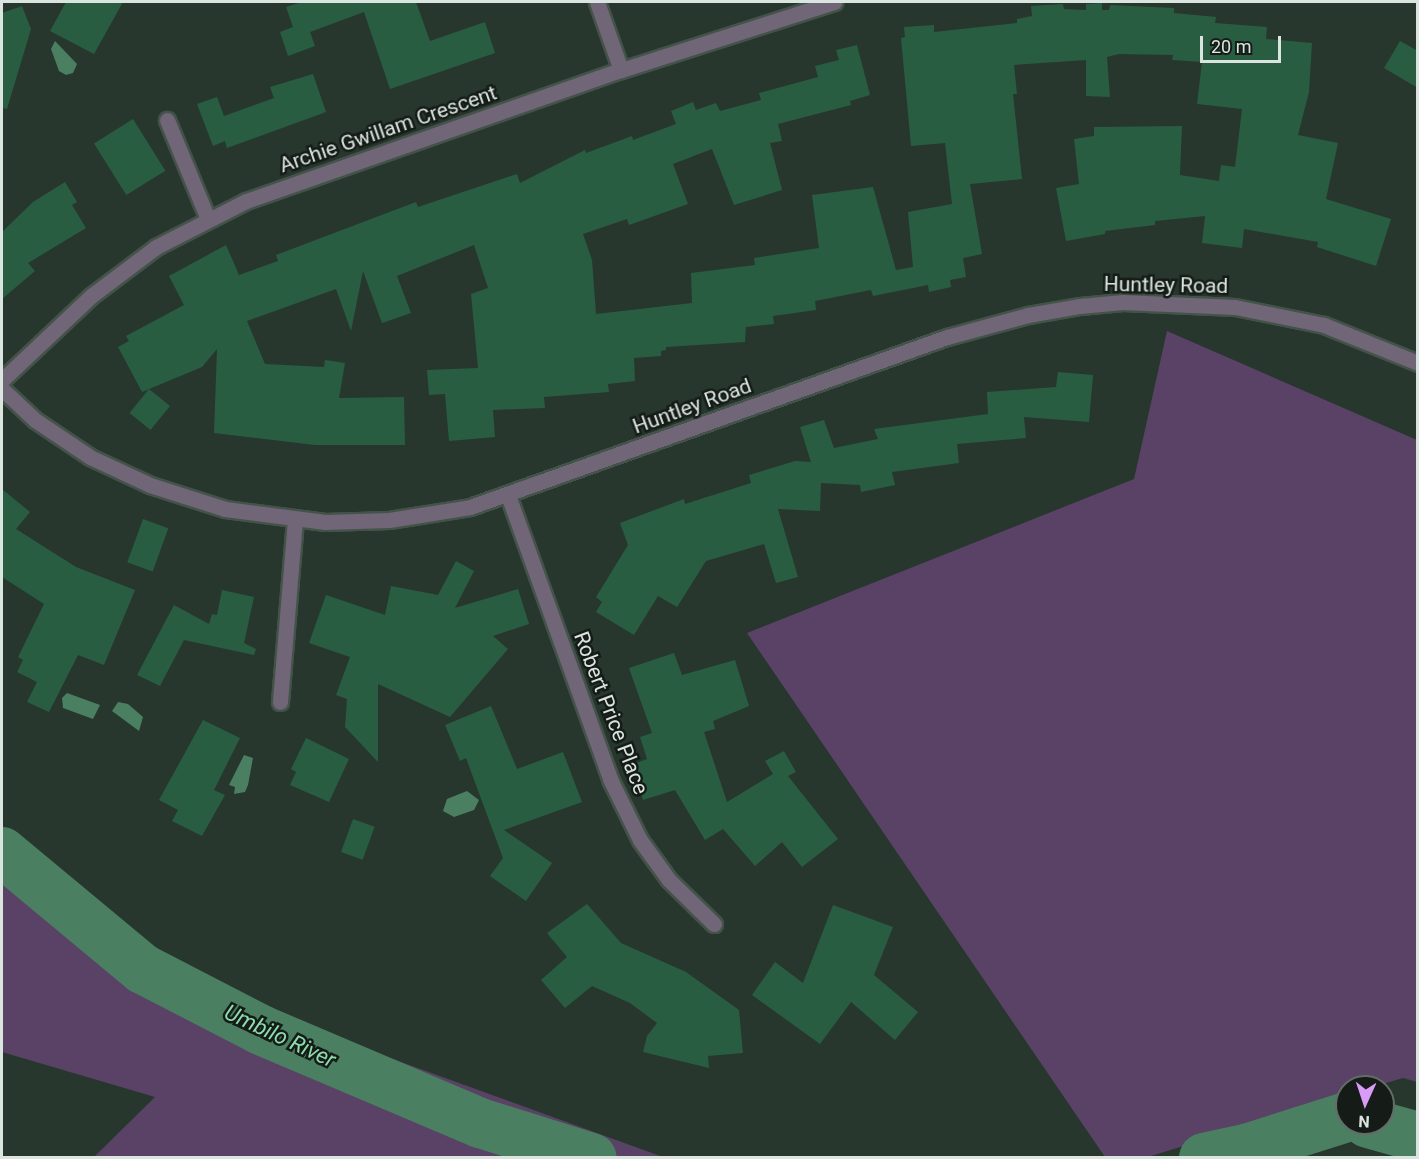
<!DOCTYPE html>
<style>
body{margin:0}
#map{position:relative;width:1419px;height:1159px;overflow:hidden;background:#27372d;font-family:Roboto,sans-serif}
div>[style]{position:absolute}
.green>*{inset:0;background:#594266}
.water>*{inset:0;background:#4b7f61}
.river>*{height:50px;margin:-25px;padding:0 25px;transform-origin:25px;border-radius:25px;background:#4b7f61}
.building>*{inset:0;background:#295d41;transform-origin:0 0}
.roads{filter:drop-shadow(2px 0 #445349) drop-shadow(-2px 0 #445349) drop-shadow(0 2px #445349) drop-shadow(0 -2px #445349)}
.minor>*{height:15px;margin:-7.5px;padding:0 7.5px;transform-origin:7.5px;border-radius:7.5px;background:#716578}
span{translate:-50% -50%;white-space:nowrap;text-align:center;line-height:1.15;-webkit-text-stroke:5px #151c18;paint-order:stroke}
.street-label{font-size:21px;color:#dbe5df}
.water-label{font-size:22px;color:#8dddae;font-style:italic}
.frame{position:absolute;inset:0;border:3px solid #dbe5df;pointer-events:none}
.north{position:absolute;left:1335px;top:1075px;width:60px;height:60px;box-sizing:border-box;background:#151c18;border:2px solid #646c68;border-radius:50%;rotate:183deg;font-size:16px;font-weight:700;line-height:24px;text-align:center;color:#dbe5df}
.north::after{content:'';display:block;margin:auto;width:21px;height:27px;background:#d89bf8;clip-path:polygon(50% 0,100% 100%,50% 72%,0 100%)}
.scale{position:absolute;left:1200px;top:36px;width:81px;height:27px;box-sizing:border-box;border:3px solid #dbe5df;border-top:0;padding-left:8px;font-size:18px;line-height:21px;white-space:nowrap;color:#dbe5df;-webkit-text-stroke:4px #151c18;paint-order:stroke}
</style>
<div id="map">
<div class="green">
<i style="clip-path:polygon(1167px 331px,1417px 440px,1417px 1082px,1403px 1078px,1373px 1087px,1347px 1087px,1347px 1095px,1148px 1157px,1105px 1157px,747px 633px,1134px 479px)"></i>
<i style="clip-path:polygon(2px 858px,200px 989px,663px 1157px,94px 1157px,155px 1097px,2px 1052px)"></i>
</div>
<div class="water">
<i style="clip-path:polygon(55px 41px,77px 64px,73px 73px,66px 75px,59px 71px,51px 49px)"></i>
<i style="clip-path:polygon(67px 693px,100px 705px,93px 719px,63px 708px,62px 698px)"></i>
<i style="clip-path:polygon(118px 702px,128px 704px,143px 717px,139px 731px,112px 711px)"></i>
<i style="clip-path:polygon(244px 755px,253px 758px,248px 785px,245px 792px,234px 794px,235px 787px,229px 785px)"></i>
<i style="clip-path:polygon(467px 791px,479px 800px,474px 810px,454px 817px,443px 811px,447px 799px)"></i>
</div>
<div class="river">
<i style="left:2px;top:852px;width:183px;rotate:39.7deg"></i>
<i style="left:143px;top:969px;width:133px;rotate:27.3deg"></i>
<i style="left:261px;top:1030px;width:238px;rotate:23deg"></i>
<i style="left:480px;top:1123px;width:117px;rotate:17.4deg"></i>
<i style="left:1368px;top:1123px;width:52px;rotate:15.6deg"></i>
<i style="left:1204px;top:1158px;width:46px;rotate:-12.5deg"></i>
<i style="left:1249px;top:1148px;width:103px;rotate:-17.6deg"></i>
</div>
<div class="building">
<i style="clip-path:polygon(66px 2px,123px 2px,94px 54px,50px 31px)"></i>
<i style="clip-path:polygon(302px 2px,416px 2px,430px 41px,485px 22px,495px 53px,390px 89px,364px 12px,310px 32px,315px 46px,288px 56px,280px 32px,293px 27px,286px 7px)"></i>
<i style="clip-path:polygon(1102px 3px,1102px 10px,1109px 10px,1110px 5px,1174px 8px,1174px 13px,1216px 17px,1215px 23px,1267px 27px,1266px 39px,1312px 43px,1309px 92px,1298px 135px,1338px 143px,1326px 199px,1391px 219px,1376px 266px,1317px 247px,1318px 242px,1244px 229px,1242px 248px,1202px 243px,1205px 216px,1155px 221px,1155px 225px,1105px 231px,1105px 234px,1066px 241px,1056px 188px,1079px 184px,1074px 139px,1094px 136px,1094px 127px,1182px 126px,1180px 175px,1219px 181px,1221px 165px,1235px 167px,1242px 109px,1197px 104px,1202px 62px,1172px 60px,1173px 55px,1119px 54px,1107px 57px,1110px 97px,1086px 96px,1086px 60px,1014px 65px,1017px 94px,1013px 94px,1022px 179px,970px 184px,982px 254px,963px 258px,966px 277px,950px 280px,951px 287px,929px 292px,928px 285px,873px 296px,871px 290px,815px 301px,816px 310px,773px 316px,774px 324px,746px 327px,745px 342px,666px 347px,666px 350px,661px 351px,661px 356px,634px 358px,635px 381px,608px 384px,609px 392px,544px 397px,545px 408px,493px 410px,495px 437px,449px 441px,445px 394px,429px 395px,427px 370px,478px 368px,471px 294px,488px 288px,474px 245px,397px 276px,411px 313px,382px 323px,363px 271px,351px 331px,336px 289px,247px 321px,265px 364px,324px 367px,325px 360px,345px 363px,339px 398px,404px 397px,405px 445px,315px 445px,214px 433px,217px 349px,202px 367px,142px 392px,118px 347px,129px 341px,126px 336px,184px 305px,169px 276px,226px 245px,239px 275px,278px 261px,276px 255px,416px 202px,418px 207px,517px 174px,520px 183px,585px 150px,586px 153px,632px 136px,633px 140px,676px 124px,671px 111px,693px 102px,696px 110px,716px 103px,720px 111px,761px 100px,759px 93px,818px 77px,815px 66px,839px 60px,836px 50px,857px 45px,870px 95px,850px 101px,851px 105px,778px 124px,782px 141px,770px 143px,782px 190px,734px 205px,712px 149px,673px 164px,688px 204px,629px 225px,627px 219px,583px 234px,592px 260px,596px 314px,692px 303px,691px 273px,755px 265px,754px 258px,819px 248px,812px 195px,873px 187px,896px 270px,913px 267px,908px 212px,952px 204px,945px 143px,911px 146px,901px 38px,905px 37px,904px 27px,934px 25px,934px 32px,1017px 23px,1017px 19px,1032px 16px,1031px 6px,1063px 4px,1064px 9px,1086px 10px,1086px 4px)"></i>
<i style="clip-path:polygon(22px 6px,31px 29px,7px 109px,2px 108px,2px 13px)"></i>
<i style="clip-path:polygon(1400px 41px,1418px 51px,1418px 88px,1384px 68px)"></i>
<i style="clip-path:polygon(313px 74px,326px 112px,227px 148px,225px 141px,213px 146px,197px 104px,217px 97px,224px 116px,274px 98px,270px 87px)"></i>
<i style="left:133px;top:119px;width:61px;height:46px;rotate:58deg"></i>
<i style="clip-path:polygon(65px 182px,77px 202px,72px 205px,86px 228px,28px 263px,35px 271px,2px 299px,2px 232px,33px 202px)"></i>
<i style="clip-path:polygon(1058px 372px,1093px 375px,1089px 422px,1024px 417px,1026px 438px,957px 444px,959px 463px,892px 472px,895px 485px,861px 492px,860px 485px,821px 483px,820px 511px,778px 509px,798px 577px,776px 583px,764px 544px,706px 561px,677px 607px,658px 596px,634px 635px,596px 612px,602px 602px,596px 597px,628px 545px,620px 523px,684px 499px,685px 504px,751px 483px,749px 475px,795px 461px,811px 462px,800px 427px,824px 420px,834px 448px,878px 439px,874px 429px,988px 414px,987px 392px,1056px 387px)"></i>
<i style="left:149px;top:389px;width:27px;height:31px;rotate:39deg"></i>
<i style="clip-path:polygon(2px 489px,30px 512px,16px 529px,76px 567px,135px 590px,104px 665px,78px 655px,49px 712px,27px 702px,37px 682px,17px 672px,23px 660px,18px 657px,44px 604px,2px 577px)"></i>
<i style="left:143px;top:519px;width:27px;height:46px;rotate:20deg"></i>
<i style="clip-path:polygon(456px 561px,474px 571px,455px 608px,518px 589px,529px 624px,493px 636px,508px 649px,450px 717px,378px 684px,378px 762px,345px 727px,347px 699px,336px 695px,350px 657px,309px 643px,326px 595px,385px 615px,391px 586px,438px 595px)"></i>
<i style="clip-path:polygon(222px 590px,254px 597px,244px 643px,256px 649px,254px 655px,184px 640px,160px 686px,137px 675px,174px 605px,209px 624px,212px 614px,217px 615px)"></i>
<i style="clip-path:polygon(674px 653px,682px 675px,735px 660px,749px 706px,713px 721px,715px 729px,704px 732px,727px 802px,773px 774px,765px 761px,784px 751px,796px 772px,788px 776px,838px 839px,802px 867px,782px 842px,755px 866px,723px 829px,705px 840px,675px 790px,643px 800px,631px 765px,647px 759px,640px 737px,652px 733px,629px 668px)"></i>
<i style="clip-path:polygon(491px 706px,517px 769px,563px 752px,582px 802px,504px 830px,552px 863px,526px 901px,490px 876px,503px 858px,466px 758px,460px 761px,445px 725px)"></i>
<i style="clip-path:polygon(203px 720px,240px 738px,214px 790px,225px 795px,202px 836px,172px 821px,178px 810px,159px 800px)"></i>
<i style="clip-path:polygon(306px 738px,349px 759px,329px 802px,290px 785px,296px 772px,291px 769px)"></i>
<i style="left:353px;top:819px;width:23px;height:35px;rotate:20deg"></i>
<i style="clip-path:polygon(587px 904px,621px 943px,686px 972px,739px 1010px,743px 1053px,708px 1056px,709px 1068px,643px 1052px,647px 1036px,657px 1023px,630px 1003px,592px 986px,565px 1008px,541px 980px,567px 957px,547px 933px)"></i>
<i style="clip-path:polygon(833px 905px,893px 927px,874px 975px,918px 1012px,895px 1040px,851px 1002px,820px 1044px,752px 995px,775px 962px,803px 983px)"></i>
</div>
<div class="roads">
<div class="minor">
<i style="left:597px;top:2px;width:72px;rotate:70.6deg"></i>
<i style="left:167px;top:120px;width:107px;rotate:67.5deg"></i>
<i style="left:2px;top:380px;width:122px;rotate:-43.3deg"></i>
<i style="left:91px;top:296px;width:81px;rotate:-37deg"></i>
<i style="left:156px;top:247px;width:101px;rotate:-27.1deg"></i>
<i style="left:246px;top:201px;width:397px;rotate:-19.3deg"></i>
<i style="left:621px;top:70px;width:224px;rotate:-17.7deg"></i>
<i style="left:2px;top:389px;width:45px;rotate:43.2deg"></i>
<i style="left:35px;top:420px;width:66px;rotate:33.9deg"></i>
<i style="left:90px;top:457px;width:66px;rotate:25deg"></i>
<i style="left:150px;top:485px;width:79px;rotate:17.7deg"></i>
<i style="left:225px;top:509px;width:101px;rotate:7.4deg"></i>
<i style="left:325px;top:522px;width:64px;rotate:-1.8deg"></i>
<i style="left:389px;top:520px;width:82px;rotate:-9.1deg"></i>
<i style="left:470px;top:507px;width:506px;rotate:-19.62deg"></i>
<i style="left:947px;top:337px;width:84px;rotate:-15.2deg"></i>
<i style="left:1028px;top:315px;width:53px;rotate:-9.8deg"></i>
<i style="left:1080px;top:306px;width:43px;rotate:-5.3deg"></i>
<i style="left:1123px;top:302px;width:112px;rotate:2.6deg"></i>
<i style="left:1235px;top:307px;width:91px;rotate:11.4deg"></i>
<i style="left:1324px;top:325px;width:101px;rotate:22deg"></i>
<i style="left:508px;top:495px;width:302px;rotate:70.2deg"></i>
<i style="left:610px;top:779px;width:68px;rotate:63.8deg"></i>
<i style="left:640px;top:840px;width:49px;rotate:54.1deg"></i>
<i style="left:669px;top:880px;width:63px;rotate:44.4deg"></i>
<i style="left:280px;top:702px;width:183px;rotate:-85.3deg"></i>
</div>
</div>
<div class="street-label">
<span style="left:388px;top:129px;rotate:-19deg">Archie Gwillam Crescent</span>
<span style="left:1166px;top:285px;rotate:1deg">Huntley Road</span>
<span style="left:692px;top:406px;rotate:-20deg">Huntley Road</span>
<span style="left:611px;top:713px;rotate:69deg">Robert Price Place</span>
</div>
<div class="water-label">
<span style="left:280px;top:1036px;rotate:25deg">Umbilo River</span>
</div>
<div class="frame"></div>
<div class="north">N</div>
<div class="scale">20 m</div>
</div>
